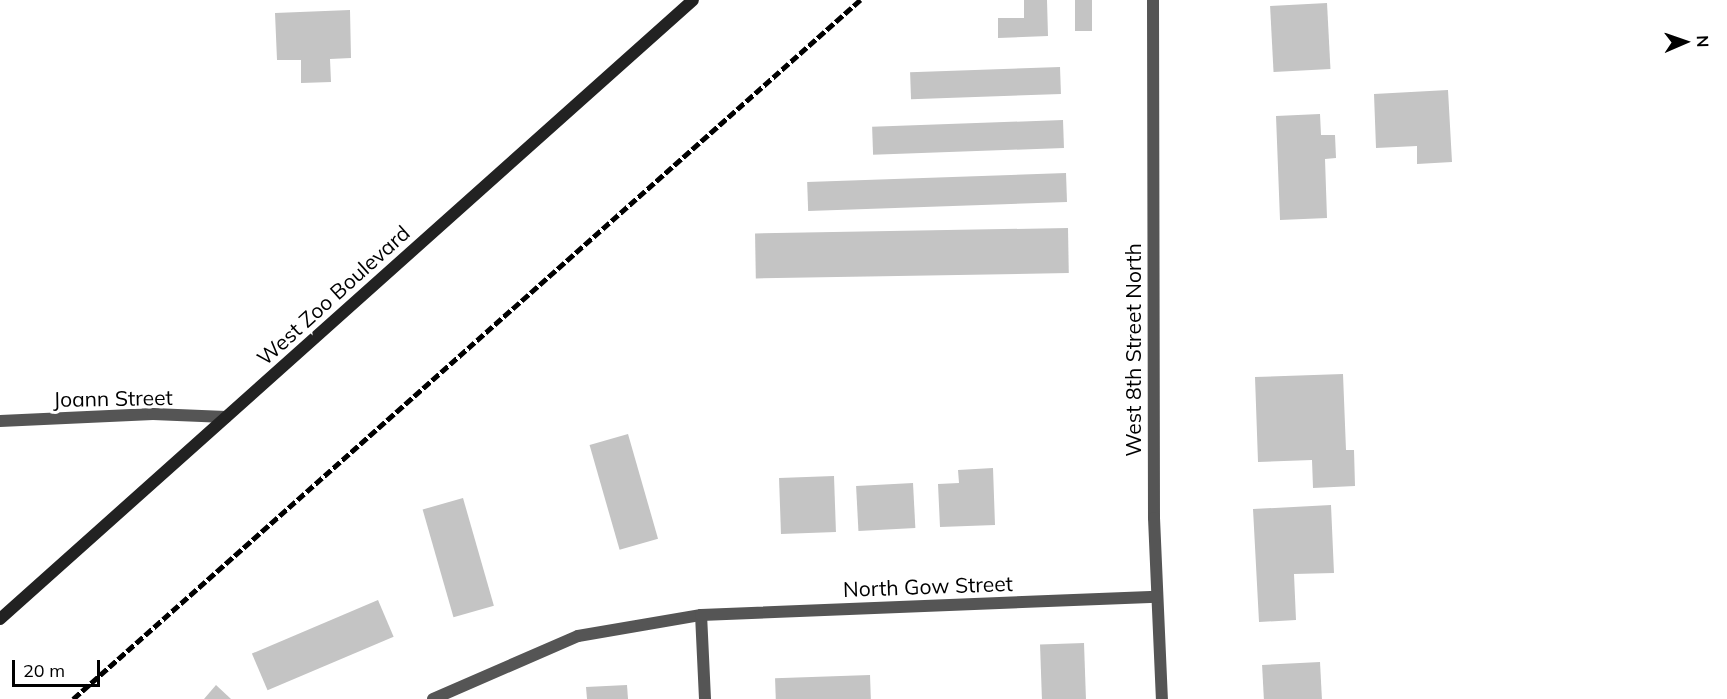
<!DOCTYPE html>
<style>
body{margin:0}
#map{position:relative;width:1727px;height:699px;overflow:hidden;background:#fff;font-family:Mulish,sans-serif}
div>[style]{position:absolute}
.building>*{inset:0;background:#c4c4c4;transform-origin:0 0}
.lane>*{height:12px;margin:-6px;padding:0 6px;transform-origin:6px;border-radius:6px;background:#555}
.street>*{height:12px;margin:-6px;padding:0 6px;transform-origin:6px;border-radius:6px;background:#555}
.secondary>*{height:12px;margin:-6px;padding:0 6px;transform-origin:6px;border-radius:6px;background:#222}
.rail>*{height:4.5px;margin-top:-2.25px;transform-origin:0;background:repeating-linear-gradient(90deg,#000 0 9px,transparent 0 12px)}
span{translate:-50% -50%;white-space:nowrap;text-align:center;line-height:1.15;-webkit-text-stroke:6px #fff;paint-order:stroke}
.street-label{font-size:21px;color:#000}
.north{position:absolute;left:1655px;top:12px;width:60px;height:60px;-webkit-text-stroke:4px #fff;paint-order:stroke;rotate:88deg;font-size:16px;font-weight:700;line-height:24px;text-align:center;color:#000}
.north::after{content:'';display:block;margin:auto;width:21px;height:27px;background:#000;clip-path:polygon(50% 0,100% 100%,50% 72%,0 100%)}
.scale{position:absolute;left:12px;top:660px;width:88px;height:27px;box-sizing:border-box;border:3px solid #000;border-top:0;padding-left:8px;font-size:18px;line-height:21px;white-space:nowrap;color:#000;-webkit-text-stroke:4px #fff;paint-order:stroke}
</style>
<div id="map">
<div class="building">
<i style="clip-path:polygon(1024px 0,1047px 0,1048px 36px,998px 38px,998px 18px,1024px 18px)"></i>
<i style="left:1075px;top:0;width:17px;height:31px"></i>
<i style="left:1327px;top:3px;width:66px;height:57px;rotate:87deg"></i>
<i style="clip-path:polygon(350px 10px,351px 58px,330px 59px,331px 82px,301px 83px,301px 60px,277px 60px,275px 13px)"></i>
<i style="left:1060px;top:67px;width:27px;height:150px;rotate:88deg"></i>
<i style="clip-path:polygon(1448px 90px,1452px 162px,1417px 164px,1417px 146px,1376px 148px,1374px 94px)"></i>
<i style="clip-path:polygon(1320px 114px,1321px 135px,1335px 135px,1336px 158px,1325px 159px,1327px 218px,1280px 220px,1276px 116px)"></i>
<i style="left:1063px;top:120px;width:28px;height:191px;rotate:88deg"></i>
<i style="left:1066px;top:173px;width:29px;height:259px;rotate:88deg"></i>
<i style="left:1068px;top:228px;width:45px;height:313px;rotate:89deg"></i>
<i style="clip-path:polygon(1343px 374px,1346px 450px,1354px 450px,1355px 486px,1313px 488px,1312px 460px,1258px 462px,1255px 377px)"></i>
<i style="left:628px;top:434px;width:109px;height:40px;rotate:74deg"></i>
<i style="clip-path:polygon(993px 468px,995px 525px,940px 527px,938px 484px,959px 483px,958px 470px)"></i>
<i style="left:834px;top:476px;width:56px;height:55px;rotate:88deg"></i>
<i style="left:913px;top:483px;width:45px;height:57px;rotate:87deg"></i>
<i style="left:463px;top:498px;width:112px;height:42px;rotate:74deg"></i>
<i style="clip-path:polygon(1331px 505px,1334px 573px,1294px 574px,1296px 620px,1259px 622px,1253px 509px)"></i>
<i style="left:378px;top:600px;width:40px;height:137px;rotate:67deg"></i>
<i style="left:1084px;top:643px;width:56px;height:44px;rotate:88deg"></i>
<i style="left:1320px;top:662px;width:37px;height:58px;rotate:87deg"></i>
<i style="left:870px;top:675px;width:24px;height:95px;rotate:88deg"></i>
<i style="clip-path:polygon(216px 685px,231px 699px,204px 699px)"></i>
<i style="clip-path:polygon(627px 685px,628px 699px,587px 699px,586px 687px)"></i>
</div>
<div class="lane">
<i style="left:433px;top:699px;width:158px;rotate:-23.5deg"></i>
<i style="left:578px;top:636px;width:125px;rotate:-9.7deg"></i>
</div>
<div class="street">
<i style="left:1153px;top:0;width:518px;rotate:89.89deg"></i>
<i style="left:1154px;top:518px;width:181px;rotate:87.5deg"></i>
<i style="left:0;top:421px;width:153px;rotate:-2.6deg"></i>
<i style="left:153px;top:414px;width:73px;rotate:2.4deg"></i>
<i style="left:705px;top:699px;width:84px;rotate:-92.7deg"></i>
<i style="left:701px;top:615px;width:456px;rotate:-2.3deg"></i>
</div>
<div class="secondary">
<i style="left:0;top:619px;width:929px;rotate:-41.77deg"></i>
</div>
<div class="rail">
<i style="left:73px;top:699px;width:1053px;rotate:-41.61deg"></i>
</div>
<div class="street-label">
<span style="left:333px;top:295px;rotate:-42deg">West Zoo Boulevard</span>
<span style="left:1133px;top:350px;rotate:-90deg">West 8th Street North</span>
<span style="left:113px;top:398px;rotate:-1deg">Joann Street</span>
<span style="left:928px;top:586px;rotate:-2deg">North Gow Street</span>
</div>
<div class="north">N</div>
<div class="scale">20 m</div>
</div>
